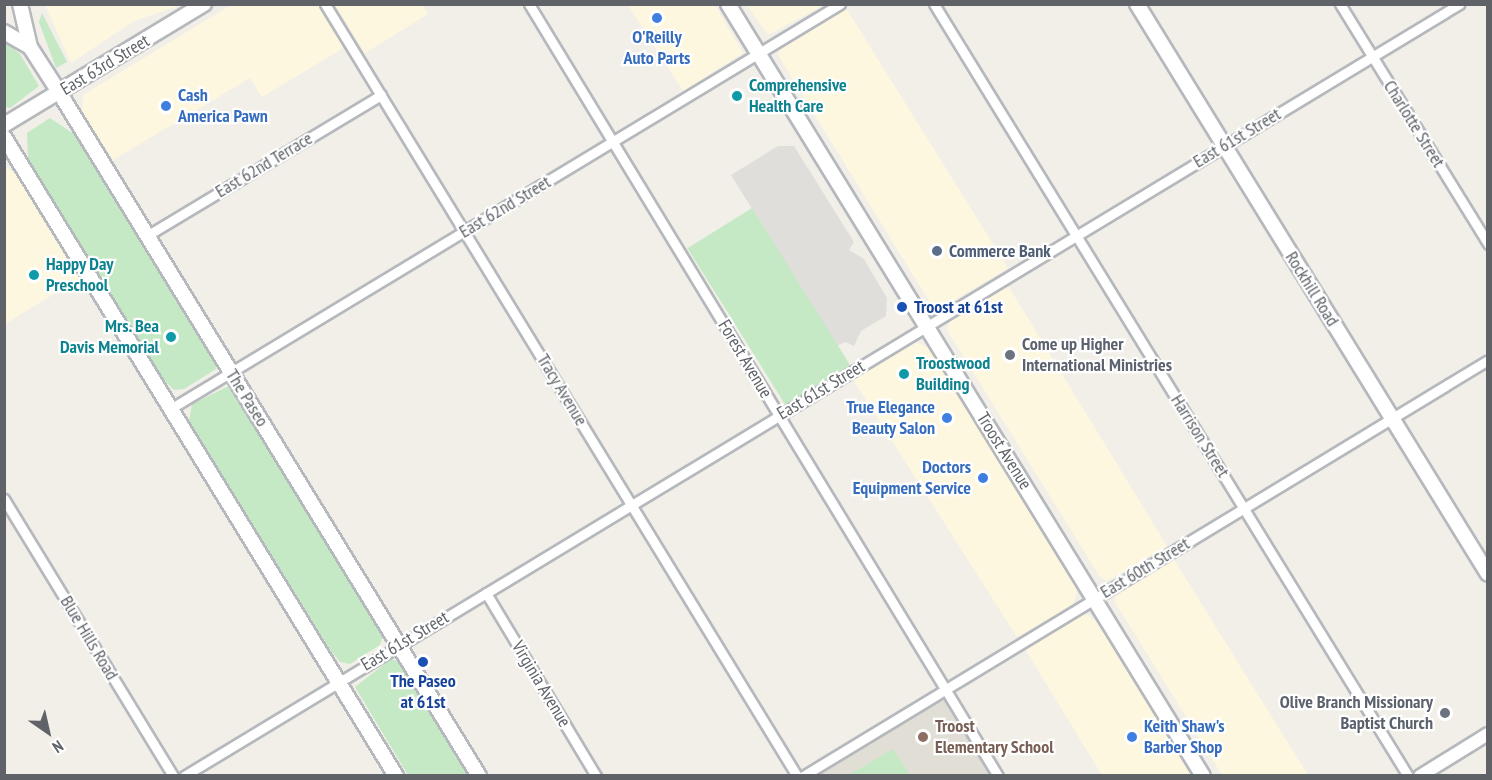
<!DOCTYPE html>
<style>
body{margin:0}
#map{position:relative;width:1492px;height:780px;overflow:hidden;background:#f1efe8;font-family:"PT Sans Narrow",sans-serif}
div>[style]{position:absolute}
.commercial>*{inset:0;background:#fef7e0}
.industrial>*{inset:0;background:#e0deda}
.education>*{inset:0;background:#e1ded6}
.green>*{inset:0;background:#c5e8c5;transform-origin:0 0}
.roads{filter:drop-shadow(2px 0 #b5b8bc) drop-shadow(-2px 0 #b5b8bc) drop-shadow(0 2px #b5b8bc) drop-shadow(0 -2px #b5b8bc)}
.minor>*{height:9px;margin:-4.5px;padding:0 4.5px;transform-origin:4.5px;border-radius:4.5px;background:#fff}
.tertiary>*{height:12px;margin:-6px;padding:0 6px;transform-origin:6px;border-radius:6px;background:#fff}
.secondary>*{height:14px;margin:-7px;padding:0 7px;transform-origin:7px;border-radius:7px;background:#fff}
.dots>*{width:16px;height:16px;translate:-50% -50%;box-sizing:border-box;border:3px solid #fff;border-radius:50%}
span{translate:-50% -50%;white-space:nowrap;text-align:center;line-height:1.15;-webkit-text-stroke:4.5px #fff;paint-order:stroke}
.shop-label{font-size:18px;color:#366cbe;font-weight:700}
.left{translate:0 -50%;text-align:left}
.right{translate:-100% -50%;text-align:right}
.street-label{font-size:18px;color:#5f6368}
.culture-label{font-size:18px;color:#0d838f;font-weight:700}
.service-label{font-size:18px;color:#4e5e75;font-weight:700}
.transit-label{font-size:18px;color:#164399;font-weight:700}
.worship-label{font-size:18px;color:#5b616d;font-weight:700}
.education-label{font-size:18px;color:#785e54;font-weight:700}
.frame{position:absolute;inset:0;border:6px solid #5f6368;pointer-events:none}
.north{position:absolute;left:18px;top:702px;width:60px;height:60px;-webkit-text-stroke:4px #fff;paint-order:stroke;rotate:146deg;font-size:16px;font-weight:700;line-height:24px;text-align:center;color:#5f6368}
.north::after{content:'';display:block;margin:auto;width:21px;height:27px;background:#5f6368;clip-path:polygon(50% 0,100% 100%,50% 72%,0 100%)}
</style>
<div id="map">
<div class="commercial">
<i style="clip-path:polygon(233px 4px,318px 5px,345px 47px,262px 97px,250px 78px,113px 160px,82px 112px,83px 95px)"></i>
<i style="clip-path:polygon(45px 5px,45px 4px,181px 5px,134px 21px,71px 63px)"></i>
<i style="clip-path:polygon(335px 5px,422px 5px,428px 14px,365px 53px)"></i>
<i style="clip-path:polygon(628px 5px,715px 5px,743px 53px,683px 91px)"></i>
<i style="clip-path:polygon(747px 5px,824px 5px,768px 35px)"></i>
<i style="clip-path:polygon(846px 8px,1008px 268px,941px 308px,929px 301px,778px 55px,781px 47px)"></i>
<i style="clip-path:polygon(5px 166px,18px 176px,80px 278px,5px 324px)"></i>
<i style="clip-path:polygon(1007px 284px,1167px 546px,1107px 581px,1100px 577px,947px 330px,951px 318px)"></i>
<i style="clip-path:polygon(913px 341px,929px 348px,1078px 590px,1073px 604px,1017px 637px,852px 378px)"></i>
<i style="clip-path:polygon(1173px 558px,1308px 775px,1222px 775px,1115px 602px,1115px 594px)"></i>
<i style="clip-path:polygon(1084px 613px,1096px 621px,1192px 775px,1102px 775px,1025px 649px)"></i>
</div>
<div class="industrial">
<i style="clip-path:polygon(778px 146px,794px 146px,854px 242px,849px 250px,864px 259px,887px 298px,886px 316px,861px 331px,854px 346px,845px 342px,837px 346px,731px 175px)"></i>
</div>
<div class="education">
<i style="clip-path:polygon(944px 698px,991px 775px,815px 776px)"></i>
</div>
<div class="green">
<i style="clip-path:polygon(42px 13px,67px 62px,56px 68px,39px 22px)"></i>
<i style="clip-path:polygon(5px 42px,20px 54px,39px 86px,10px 108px,5px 107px)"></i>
<i style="clip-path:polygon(50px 118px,74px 134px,215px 360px,216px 369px,184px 389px,174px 390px,164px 380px,28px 159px,27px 133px)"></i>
<i style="left:752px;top:208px;width:185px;height:76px;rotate:58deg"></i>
<i style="clip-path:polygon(229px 386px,384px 632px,380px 645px,350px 664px,340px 662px,331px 651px,189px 421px,192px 404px)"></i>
<i style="clip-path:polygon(391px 659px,401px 662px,472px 775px,408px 775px,355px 687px)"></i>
<i style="clip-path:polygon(893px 749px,910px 775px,849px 775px)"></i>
</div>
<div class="roads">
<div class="minor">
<i style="left:325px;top:4px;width:905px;rotate:58.56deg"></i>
<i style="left:529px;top:4px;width:903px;rotate:58.72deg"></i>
<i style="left:934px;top:4px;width:906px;rotate:58.45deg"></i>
<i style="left:1340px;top:4px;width:282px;rotate:58.3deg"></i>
<i style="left:148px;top:235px;width:272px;rotate:-31deg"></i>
<i style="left:170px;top:409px;width:783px;rotate:-31.15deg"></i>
<i style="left:4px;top:499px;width:324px;rotate:58.6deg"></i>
<i style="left:486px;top:593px;width:214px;rotate:59deg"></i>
<i style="left:184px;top:776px;width:1491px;rotate:-31.19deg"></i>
<i style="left:803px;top:776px;width:801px;rotate:-31.27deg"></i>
</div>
<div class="tertiary">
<i style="left:1420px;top:776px;width:80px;rotate:-31.7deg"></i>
</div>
<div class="secondary">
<i style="left:20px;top:4px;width:44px;rotate:76.9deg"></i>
<i style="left:728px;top:4px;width:906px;rotate:58.4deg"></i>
<i style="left:1137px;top:4px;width:669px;rotate:58.38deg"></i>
<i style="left:4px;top:32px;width:30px;rotate:30deg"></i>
<i style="left:30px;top:47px;width:54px;rotate:57.2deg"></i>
<i style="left:59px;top:92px;width:803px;rotate:58.45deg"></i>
<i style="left:4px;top:125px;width:234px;rotate:-31.2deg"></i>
<i style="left:4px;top:137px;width:750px;rotate:58.47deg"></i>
</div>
</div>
<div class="dots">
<i style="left:657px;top:18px;background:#3f7fe0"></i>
<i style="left:737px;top:96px;background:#0f9aa8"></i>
<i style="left:166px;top:106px;background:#3f7fe0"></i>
<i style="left:937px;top:251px;background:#5c6f8a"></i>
<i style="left:34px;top:275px;background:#0f9aa8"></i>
<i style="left:902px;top:307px;background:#1a4fb4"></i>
<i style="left:171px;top:337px;background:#0f9aa8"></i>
<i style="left:1010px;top:355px;background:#6b7280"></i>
<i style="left:904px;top:374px;background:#0f9aa8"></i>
<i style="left:947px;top:418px;background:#3f7fe0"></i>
<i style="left:983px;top:478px;background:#3f7fe0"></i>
<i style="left:423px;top:662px;background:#1a4fb4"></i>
<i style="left:1445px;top:713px;background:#6b7280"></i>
<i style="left:923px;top:737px;background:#8d6e63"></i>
<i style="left:1132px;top:737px;background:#3f7fe0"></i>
</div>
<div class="shop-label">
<span style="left:657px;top:48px">O'Reilly<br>Auto Parts</span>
<span class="left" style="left:178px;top:106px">Cash<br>America Pawn</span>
<span class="right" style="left:935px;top:418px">True Elegance<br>Beauty Salon</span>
<span class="right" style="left:971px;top:478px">Doctors<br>Equipment Service</span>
<span class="left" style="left:1144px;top:737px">Keith Shaw's<br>Barber Shop</span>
</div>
<div class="street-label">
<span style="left:105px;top:65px;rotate:-31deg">East 63rd Street</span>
<span style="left:1414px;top:124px;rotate:58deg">Charlotte Street</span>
<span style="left:1237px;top:138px;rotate:-31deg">East 61st Street</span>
<span style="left:264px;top:165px;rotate:-31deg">East 62nd Terrace</span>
<span style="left:505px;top:207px;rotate:-31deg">East 62nd Street</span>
<span style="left:1312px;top:289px;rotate:58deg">Rockhill Road</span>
<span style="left:745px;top:359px;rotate:59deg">Forest Avenue</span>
<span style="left:562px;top:390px;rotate:59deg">Tracy Avenue</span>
<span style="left:821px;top:390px;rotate:-31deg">East 61st Street</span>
<span style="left:247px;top:398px;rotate:58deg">The Paseo</span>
<span style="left:1200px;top:436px;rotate:58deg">Harrison Street</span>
<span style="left:1004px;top:451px;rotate:58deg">Troost Avenue</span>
<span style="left:1145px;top:568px;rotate:-31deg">East 60th Street</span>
<span style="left:89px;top:638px;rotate:59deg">Blue Hills Road</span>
<span style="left:405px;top:641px;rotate:-31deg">East 61st Street</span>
<span style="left:541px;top:684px;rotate:59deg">Virginia Avenue</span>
</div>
<div class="culture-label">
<span class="left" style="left:749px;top:96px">Comprehensive<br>Health Care</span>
<span class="left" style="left:46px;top:275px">Happy Day<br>Preschool</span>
<span class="right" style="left:159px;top:337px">Mrs. Bea<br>Davis Memorial</span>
<span class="left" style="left:916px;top:374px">Troostwood<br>Building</span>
</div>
<div class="service-label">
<span class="left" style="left:949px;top:251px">Commerce Bank</span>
</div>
<div class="transit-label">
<span class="left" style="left:914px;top:307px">Troost at 61st</span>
<span style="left:423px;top:692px">The Paseo<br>at 61st</span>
</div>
<div class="worship-label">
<span class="left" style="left:1022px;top:355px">Come up Higher<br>International Ministries</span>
<span class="right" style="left:1433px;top:713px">Olive Branch Missionary<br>Baptist Church</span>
</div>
<div class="education-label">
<span class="left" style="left:935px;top:737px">Troost<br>Elementary School</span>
</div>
<div class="frame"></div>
<div class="north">N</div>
</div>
